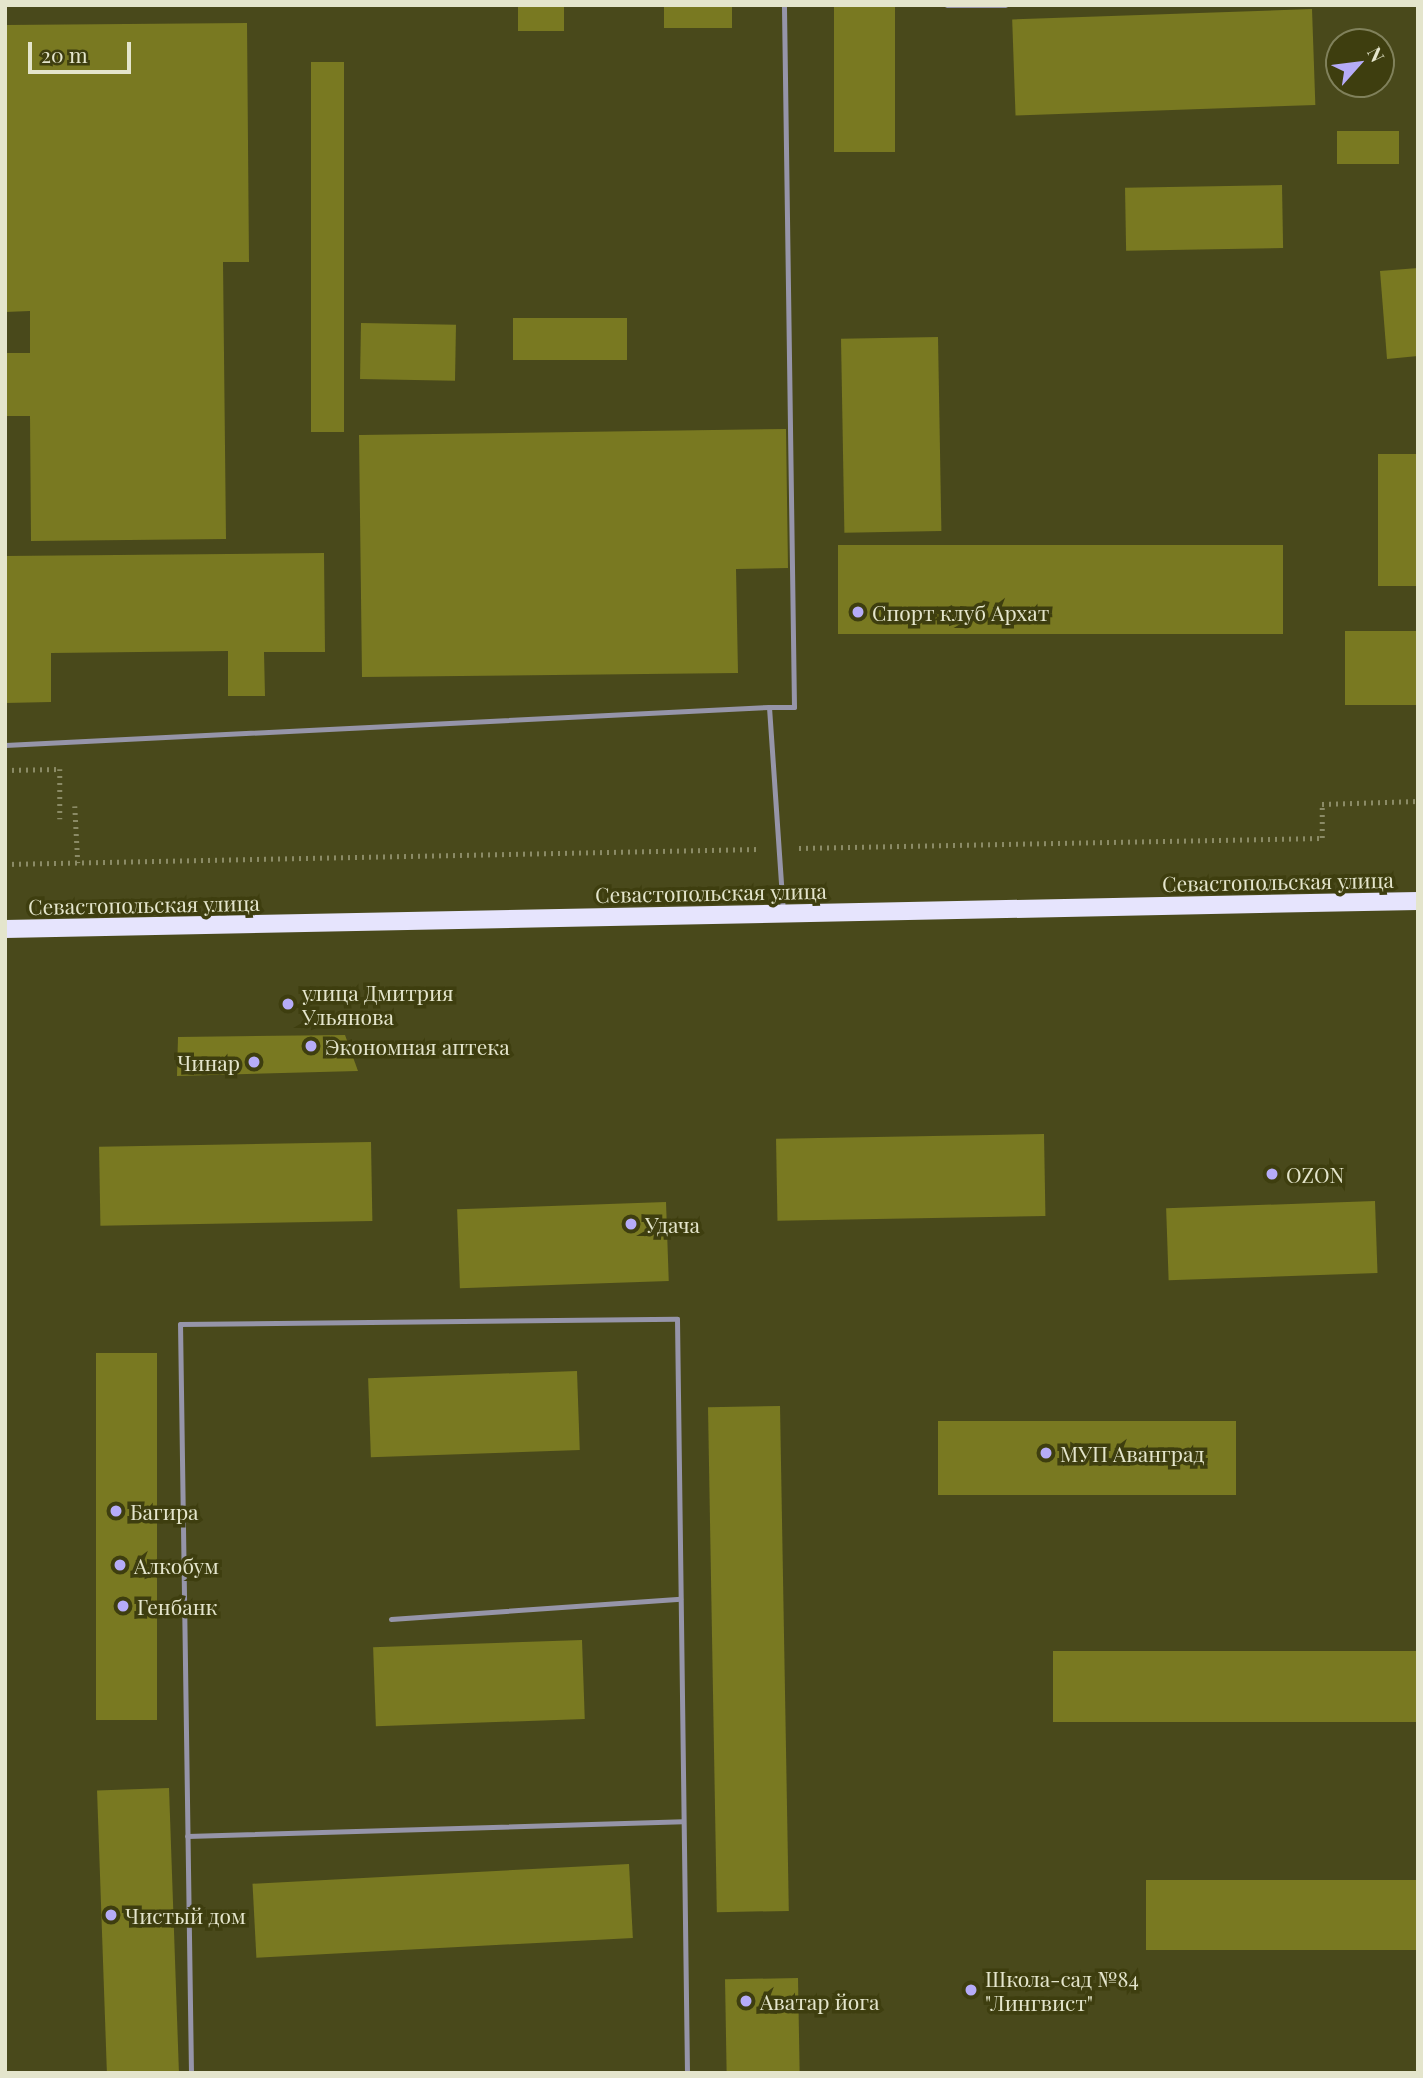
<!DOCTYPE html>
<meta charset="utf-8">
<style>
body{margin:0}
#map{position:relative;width:1423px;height:2078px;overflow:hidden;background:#49491b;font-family:"Playfair Display",serif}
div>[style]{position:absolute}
.building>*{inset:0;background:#797921;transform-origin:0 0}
.path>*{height:4.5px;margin-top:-2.25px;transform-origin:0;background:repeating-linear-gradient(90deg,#8b8b66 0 2px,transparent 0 7px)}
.lane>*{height:5px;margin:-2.5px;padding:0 2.5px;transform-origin:2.5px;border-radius:2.5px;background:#9695a9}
.primary>*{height:18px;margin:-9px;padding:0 9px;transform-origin:9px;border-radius:9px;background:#e6e4fd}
.dots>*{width:19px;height:19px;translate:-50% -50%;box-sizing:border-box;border:4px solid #3e3e0f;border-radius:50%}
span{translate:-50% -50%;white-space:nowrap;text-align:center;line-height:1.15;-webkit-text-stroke:7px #3e3e0f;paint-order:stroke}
.poi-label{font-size:21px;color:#e4e5cc}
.left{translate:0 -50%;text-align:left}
.right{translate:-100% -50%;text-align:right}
.street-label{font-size:21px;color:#e4e5cc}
.frame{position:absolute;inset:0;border:7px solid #e4e5cc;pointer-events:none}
.north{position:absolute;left:1325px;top:28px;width:70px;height:70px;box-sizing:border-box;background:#3e3e0f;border:2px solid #80815b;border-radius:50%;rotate:62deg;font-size:19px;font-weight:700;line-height:28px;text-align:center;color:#e4e5cc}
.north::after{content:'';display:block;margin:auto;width:24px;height:32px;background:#b6acf8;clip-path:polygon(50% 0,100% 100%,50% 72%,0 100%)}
.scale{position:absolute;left:28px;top:42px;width:103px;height:32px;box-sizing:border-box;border:4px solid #e4e5cc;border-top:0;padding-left:9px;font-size:21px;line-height:24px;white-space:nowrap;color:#e4e5cc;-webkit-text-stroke:5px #3e3e0f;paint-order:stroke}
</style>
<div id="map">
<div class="building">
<i style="left:518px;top:5px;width:46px;height:26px"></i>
<i style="left:664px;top:5px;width:68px;height:23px"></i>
<i style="left:834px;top:5px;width:61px;height:147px"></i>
<i style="left:1312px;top:9px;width:96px;height:300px;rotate:88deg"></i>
<i style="clip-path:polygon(247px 23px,249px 262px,223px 262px,226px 539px,31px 541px,30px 416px,5px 416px,5px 353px,30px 353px,30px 311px,5px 312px,5px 25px)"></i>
<i style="left:311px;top:62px;width:33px;height:370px"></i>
<i style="left:1399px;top:131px;width:33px;height:62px;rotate:90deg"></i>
<i style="left:1282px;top:185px;width:63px;height:157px;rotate:89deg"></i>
<i style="clip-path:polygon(1418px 268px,1418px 356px,1387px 359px,1380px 271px)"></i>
<i style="left:627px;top:318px;width:42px;height:114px;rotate:90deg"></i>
<i style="left:361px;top:323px;width:95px;height:56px;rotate:1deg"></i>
<i style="left:938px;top:337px;width:194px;height:97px;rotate:89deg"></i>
<i style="clip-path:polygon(786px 429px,788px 568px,736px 569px,738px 673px,362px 677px,359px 435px)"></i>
<i style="left:1378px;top:454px;width:40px;height:132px"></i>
<i style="left:1283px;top:545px;width:89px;height:445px;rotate:90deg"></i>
<i style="clip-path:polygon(324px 553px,325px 652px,264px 652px,265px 696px,228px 696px,228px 651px,51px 653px,51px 702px,5px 703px,5px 556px)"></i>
<i style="left:1418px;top:631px;width:74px;height:73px;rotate:90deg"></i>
<i style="clip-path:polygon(345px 1035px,358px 1071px,177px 1076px,178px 1037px)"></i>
<i style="left:1044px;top:1134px;width:82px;height:268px;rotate:89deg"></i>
<i style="left:371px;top:1142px;width:79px;height:272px;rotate:89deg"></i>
<i style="left:1375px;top:1201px;width:72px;height:209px;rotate:88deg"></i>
<i style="left:666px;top:1202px;width:79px;height:209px;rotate:88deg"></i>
<i style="left:157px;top:1353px;width:367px;height:61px;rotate:90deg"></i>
<i style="left:577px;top:1371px;width:79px;height:209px;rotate:88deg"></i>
<i style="left:780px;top:1406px;width:505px;height:72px;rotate:89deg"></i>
<i style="left:1236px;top:1421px;width:74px;height:298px;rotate:90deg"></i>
<i style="left:582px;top:1640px;width:79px;height:209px;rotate:88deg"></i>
<i style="left:1418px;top:1651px;width:71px;height:365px;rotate:90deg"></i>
<i style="left:169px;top:1788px;width:285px;height:72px;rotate:88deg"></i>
<i style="left:629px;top:1864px;width:74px;height:377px;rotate:87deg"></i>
<i style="left:1418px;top:1880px;width:70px;height:272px;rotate:90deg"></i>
<i style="left:798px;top:1978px;width:95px;height:73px;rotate:89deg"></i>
</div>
<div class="path">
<i style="left:5px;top:770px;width:55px;rotate:-1deg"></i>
<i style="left:60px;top:769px;width:50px;rotate:90deg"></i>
<i style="left:75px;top:806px;width:57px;rotate:87deg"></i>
<i style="left:799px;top:848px;width:523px;rotate:-1.1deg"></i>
<i style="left:1322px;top:838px;width:34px;rotate:-90deg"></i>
<i style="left:1322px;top:804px;width:96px;rotate:-1.8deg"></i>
<i style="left:5px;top:864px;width:754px;rotate:-1.14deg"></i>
</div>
<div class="lane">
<i style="left:947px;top:5px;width:58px"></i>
<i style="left:769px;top:707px;width:25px"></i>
<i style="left:794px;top:707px;width:702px;rotate:-90.82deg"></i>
<i style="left:5px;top:745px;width:765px;rotate:-2.85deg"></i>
<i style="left:769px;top:707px;width:204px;rotate:86.1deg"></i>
<i style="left:391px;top:1619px;width:290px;rotate:-4deg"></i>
<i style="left:187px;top:1836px;width:496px;rotate:-1.7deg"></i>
<i style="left:191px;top:2073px;width:749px;rotate:-90.84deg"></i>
<i style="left:180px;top:1324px;width:497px;rotate:-0.6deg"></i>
<i style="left:677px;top:1319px;width:754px;rotate:89.24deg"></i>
</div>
<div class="primary">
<i style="left:5px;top:929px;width:1413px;rotate:-1.14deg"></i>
</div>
<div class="dots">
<i style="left:858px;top:612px;background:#b6acf8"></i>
<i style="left:288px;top:1004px;background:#b6acf8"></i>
<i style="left:311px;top:1046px;background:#b6acf8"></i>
<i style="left:254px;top:1062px;background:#b6acf8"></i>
<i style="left:1272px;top:1174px;background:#b6acf8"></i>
<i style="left:631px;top:1224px;background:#b6acf8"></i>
<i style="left:1046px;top:1453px;background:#b6acf8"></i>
<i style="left:116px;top:1511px;background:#b6acf8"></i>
<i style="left:120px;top:1565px;background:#b6acf8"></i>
<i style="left:123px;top:1606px;background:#b6acf8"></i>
<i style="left:111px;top:1915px;background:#b6acf8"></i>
<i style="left:971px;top:1990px;background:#b6acf8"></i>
<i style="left:746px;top:2001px;background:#b6acf8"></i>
</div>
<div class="poi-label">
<span class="left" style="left:872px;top:612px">Спорт клуб Архат</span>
<span class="left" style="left:302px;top:1004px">улица Дмитрия<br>Ульянова</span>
<span class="left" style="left:325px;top:1046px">Экономная аптека</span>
<span class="right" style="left:240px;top:1062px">Чинар</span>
<span class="left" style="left:1286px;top:1174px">OZON</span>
<span class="left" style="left:645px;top:1224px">Удача</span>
<span class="left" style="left:1060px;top:1453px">МУП Аванград</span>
<span class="left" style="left:130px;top:1511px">Багира</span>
<span class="left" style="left:134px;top:1565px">Алкобум</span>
<span class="left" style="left:137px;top:1606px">Генбанк</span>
<span class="left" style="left:125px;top:1915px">Чистый дом</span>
<span class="left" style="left:985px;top:1990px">Школа-сад №84<br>"Лингвист"</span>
<span class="left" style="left:760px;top:2001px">Аватар йога</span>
</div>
<div class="street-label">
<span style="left:1278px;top:881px;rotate:-1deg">Севастопольская улица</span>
<span style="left:711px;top:892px;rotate:-1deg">Севастопольская улица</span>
<span style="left:144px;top:904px;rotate:-1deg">Севастопольская улица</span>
</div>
<div class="frame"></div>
<div class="north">N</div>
<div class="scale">20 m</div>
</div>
